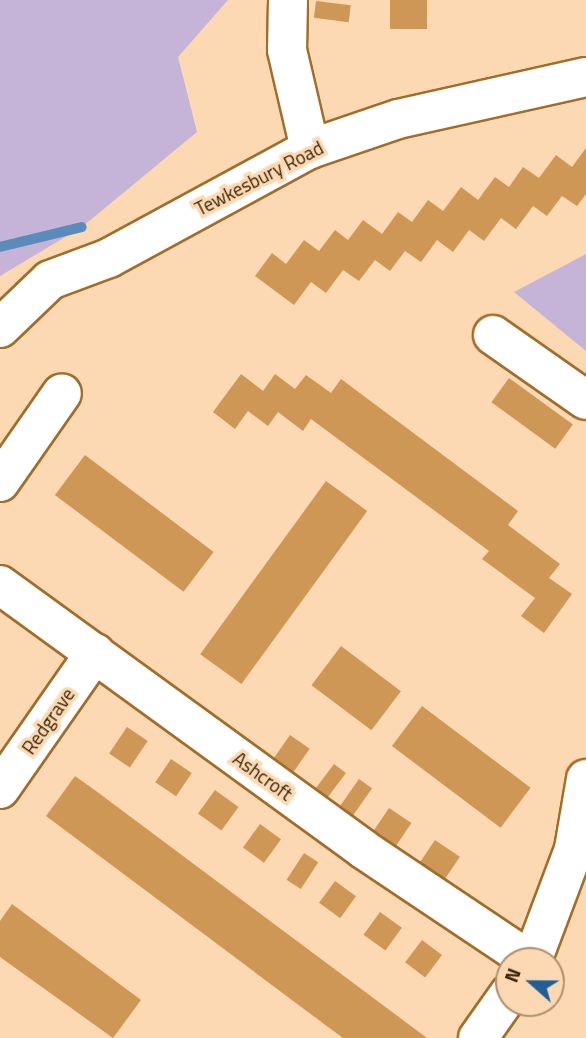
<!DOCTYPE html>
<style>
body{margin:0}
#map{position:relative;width:586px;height:1038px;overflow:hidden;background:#fcd9b3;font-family:"Titillium Web",sans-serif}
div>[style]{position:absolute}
.green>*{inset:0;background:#c6b3d8}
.stream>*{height:10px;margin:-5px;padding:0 5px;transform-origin:5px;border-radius:5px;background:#5a8bba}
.building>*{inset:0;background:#cf9756;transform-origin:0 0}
.roads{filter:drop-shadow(2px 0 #a26d2a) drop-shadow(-2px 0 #a26d2a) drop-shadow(0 2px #a26d2a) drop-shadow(0 -2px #a26d2a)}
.minor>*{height:38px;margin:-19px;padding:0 19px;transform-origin:19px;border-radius:19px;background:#fff}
span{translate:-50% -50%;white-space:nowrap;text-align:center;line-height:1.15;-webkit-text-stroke:7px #fcd9b3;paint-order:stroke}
.street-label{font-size:19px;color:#392306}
.north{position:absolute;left:495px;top:947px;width:70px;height:70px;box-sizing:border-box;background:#fcd9b3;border:2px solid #ae906e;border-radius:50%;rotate:291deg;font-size:19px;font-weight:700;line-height:28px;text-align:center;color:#392306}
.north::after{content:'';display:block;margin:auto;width:24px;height:32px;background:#205e94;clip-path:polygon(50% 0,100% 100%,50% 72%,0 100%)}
</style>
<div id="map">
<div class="green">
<i style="clip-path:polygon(0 0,228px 0,178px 57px,197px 132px,82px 227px,0 276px)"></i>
<i style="clip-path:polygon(586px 254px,586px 351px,514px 292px)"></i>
</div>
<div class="stream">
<i style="left:0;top:247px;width:84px;rotate:-13.7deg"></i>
</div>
<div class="building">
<i style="left:390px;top:0;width:37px;height:29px"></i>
<i style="left:316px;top:1px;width:35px;height:17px;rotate:7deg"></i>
<i style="clip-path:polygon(586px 148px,586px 194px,577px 206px,562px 196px,547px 216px,533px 206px,516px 229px,501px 218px,484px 241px,469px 230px,453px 252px,437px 240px,421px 262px,405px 251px,390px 271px,375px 260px,359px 281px,343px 270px,326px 293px,311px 282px,294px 305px,255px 276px,272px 253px,286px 264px,304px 240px,319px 251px,335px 230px,348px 240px,363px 220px,382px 234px,398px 212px,412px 222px,428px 200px,443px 211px,461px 187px,478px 200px,495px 177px,509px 187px,523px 167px,539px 178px,556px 155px,572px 167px)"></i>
<i style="clip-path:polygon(241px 374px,263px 391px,275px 374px,295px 389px,306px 375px,331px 393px,341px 379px,518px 511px,508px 525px,560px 564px,549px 578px,572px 594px,544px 633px,521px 616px,535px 598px,482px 559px,489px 551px,311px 419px,303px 431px,278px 412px,268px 426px,248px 411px,235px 429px,213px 412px)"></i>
<i style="left:509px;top:378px;width:79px;height:30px;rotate:36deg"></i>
<i style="left:85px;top:455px;width:161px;height:50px;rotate:37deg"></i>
<i style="left:326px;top:481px;width:51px;height:214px;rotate:36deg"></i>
<i style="left:341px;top:646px;width:75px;height:49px;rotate:37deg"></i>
<i style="left:422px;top:706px;width:136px;height:50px;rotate:37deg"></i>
<i style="left:127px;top:727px;width:25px;height:32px;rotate:34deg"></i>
<i style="left:290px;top:735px;width:24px;height:28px;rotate:35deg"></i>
<i style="left:171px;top:759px;width:25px;height:28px;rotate:34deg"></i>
<i style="left:334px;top:764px;width:15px;height:34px;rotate:37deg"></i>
<i style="clip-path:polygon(75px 776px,96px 791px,427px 1038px,343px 1038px,324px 1024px,46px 816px)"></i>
<i style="left:359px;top:779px;width:16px;height:33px;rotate:35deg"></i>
<i style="left:215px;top:790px;width:29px;height:29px;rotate:36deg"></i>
<i style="left:389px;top:808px;width:27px;height:28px;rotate:34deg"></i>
<i style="left:260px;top:824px;width:26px;height:29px;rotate:36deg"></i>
<i style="left:435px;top:840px;width:30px;height:29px;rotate:34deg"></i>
<i style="left:304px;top:853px;width:17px;height:32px;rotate:33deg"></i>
<i style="left:335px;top:881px;width:26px;height:27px;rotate:36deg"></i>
<i style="clip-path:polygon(12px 904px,141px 1000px,113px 1038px,0 957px,0 921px)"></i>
<i style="left:380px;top:912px;width:27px;height:28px;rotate:36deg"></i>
<i style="left:422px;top:940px;width:25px;height:28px;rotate:37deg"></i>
</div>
<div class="roads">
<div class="minor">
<i style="left:288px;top:0;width:50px;rotate:91.1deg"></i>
<i style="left:287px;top:50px;width:102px;rotate:76.9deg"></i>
<i style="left:0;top:328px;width:69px;rotate:-43.8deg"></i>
<i style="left:50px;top:280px;width:63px;rotate:-20.4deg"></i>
<i style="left:109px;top:258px;width:229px;rotate:-28.5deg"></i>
<i style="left:310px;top:149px;width:93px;rotate:-18.8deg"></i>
<i style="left:398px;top:119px;width:193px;rotate:-12.6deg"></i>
<i style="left:493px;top:335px;width:113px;rotate:35deg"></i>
<i style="left:0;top:482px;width:108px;rotate:-55.1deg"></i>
<i style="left:0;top:585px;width:449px;rotate:36deg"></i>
<i style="left:363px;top:849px;width:201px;rotate:33.8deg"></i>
<i style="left:0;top:789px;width:166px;rotate:-55.1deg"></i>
<i style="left:532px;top:961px;width:120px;rotate:-69.4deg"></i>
<i style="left:574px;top:849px;width:71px;rotate:-80.3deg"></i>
<i style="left:478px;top:1038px;width:54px;rotate:-54.8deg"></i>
</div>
</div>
<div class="street-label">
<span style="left:259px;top:178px;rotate:-27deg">Tewkesbury Road</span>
<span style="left:48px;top:721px;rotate:-55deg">Redgrave</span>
<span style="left:263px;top:776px;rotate:36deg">Ashcroft</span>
</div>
<div class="north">N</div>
</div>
